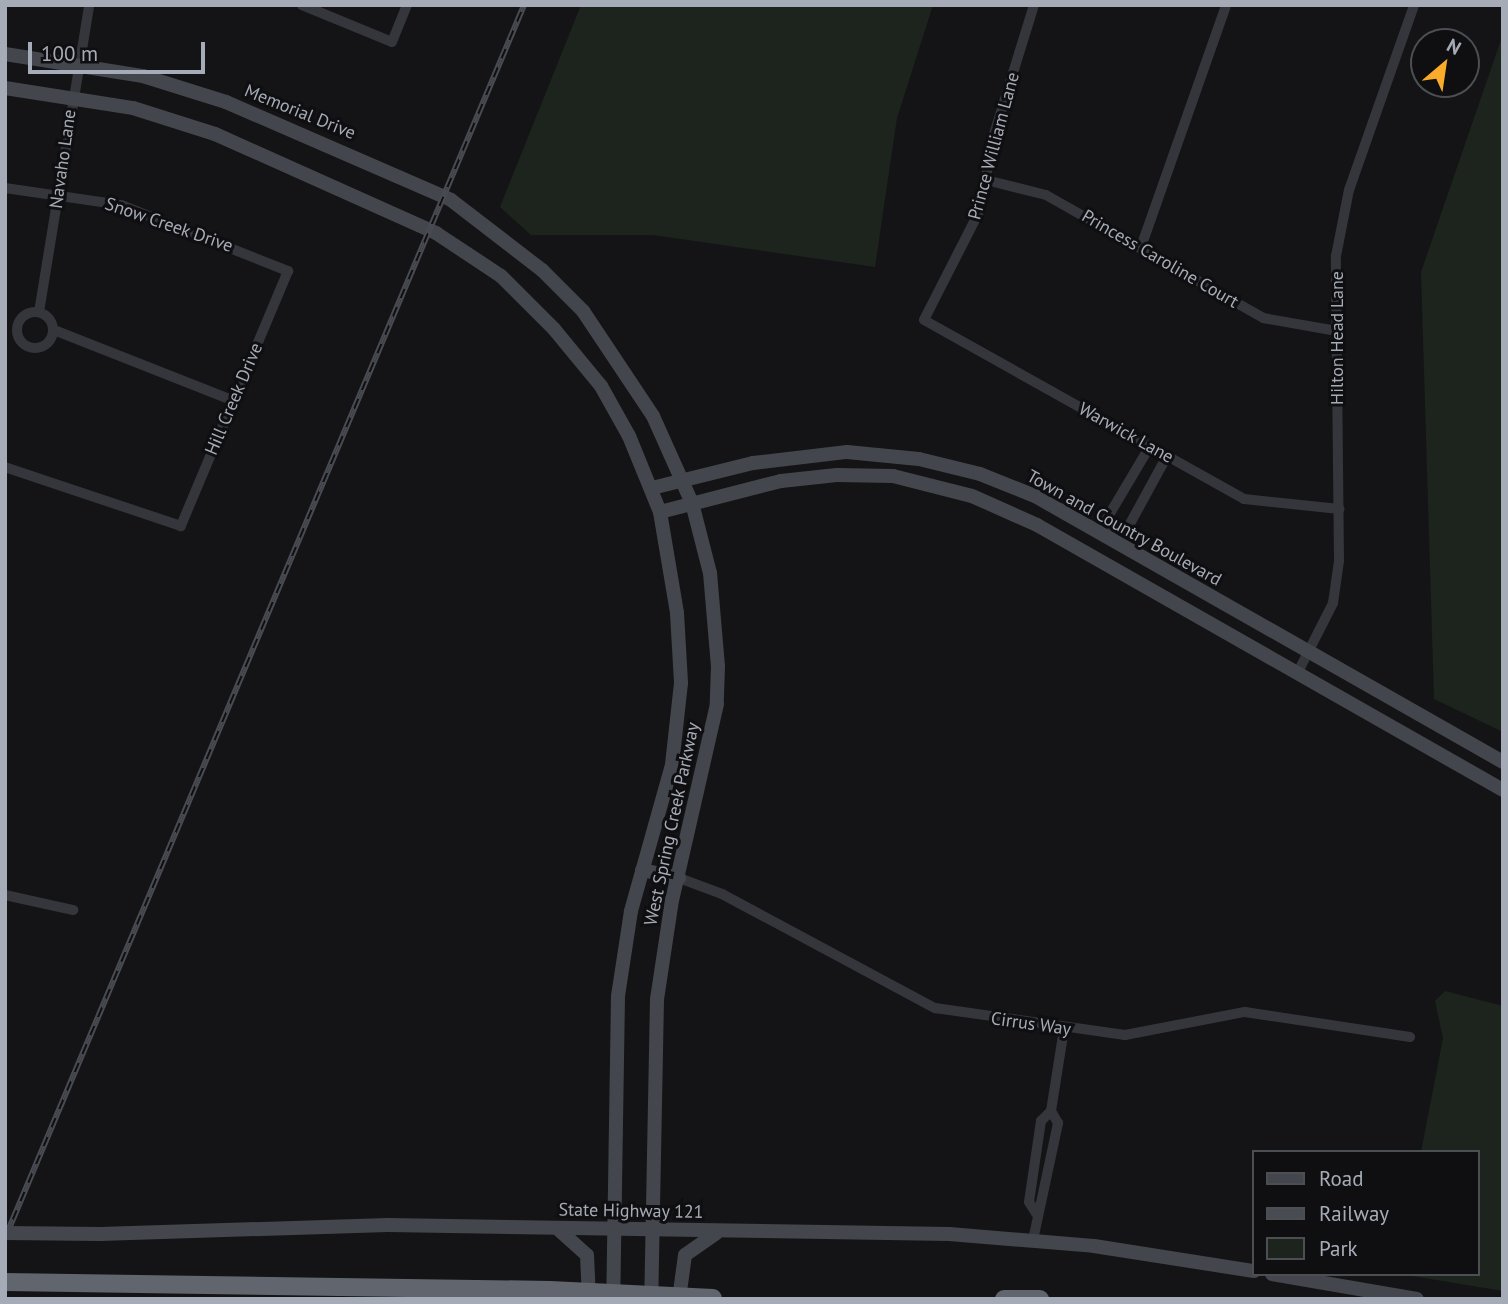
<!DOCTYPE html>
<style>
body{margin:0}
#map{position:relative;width:1508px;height:1304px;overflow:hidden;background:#141416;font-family:"PT Sans",sans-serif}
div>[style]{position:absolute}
.green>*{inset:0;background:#1c241d}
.street>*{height:10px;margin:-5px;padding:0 5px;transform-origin:5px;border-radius:5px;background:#35363b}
.street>.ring{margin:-5px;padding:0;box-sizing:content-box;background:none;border:10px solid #35363b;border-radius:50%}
.secondary>*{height:14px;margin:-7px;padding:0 7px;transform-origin:7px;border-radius:7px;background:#43464c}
.highway>*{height:18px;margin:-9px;padding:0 9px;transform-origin:9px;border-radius:9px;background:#61656d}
.rail>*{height:6px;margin-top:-3px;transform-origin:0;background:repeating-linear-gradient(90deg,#0f0f11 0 10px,#484b51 0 20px);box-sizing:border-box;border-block:2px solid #484b51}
.secondary-bridge>*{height:14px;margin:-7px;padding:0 7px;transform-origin:7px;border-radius:7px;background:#43464c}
.highway-bridge>*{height:18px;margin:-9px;padding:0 9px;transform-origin:9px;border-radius:9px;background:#61656d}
span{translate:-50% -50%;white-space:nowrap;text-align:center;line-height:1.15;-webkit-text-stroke:6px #0f0f11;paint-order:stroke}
.street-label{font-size:18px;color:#a6acb7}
.frame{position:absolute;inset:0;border:7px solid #a6acb7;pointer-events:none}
.legend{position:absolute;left:1252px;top:1150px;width:228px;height:126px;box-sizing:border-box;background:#0f0f11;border:2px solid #4b4e53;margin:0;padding:9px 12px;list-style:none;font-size:21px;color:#a6acb7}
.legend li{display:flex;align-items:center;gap:14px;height:35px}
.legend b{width:35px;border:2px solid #4b4e53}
.north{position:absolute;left:1410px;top:28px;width:70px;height:70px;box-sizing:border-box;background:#0f0f11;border:2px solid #4b4e53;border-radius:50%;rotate:29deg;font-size:19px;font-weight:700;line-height:28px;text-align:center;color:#a6acb7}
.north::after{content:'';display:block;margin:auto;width:24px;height:32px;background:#faab29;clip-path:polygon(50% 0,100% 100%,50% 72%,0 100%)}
.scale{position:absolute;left:28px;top:42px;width:177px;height:32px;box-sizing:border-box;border:4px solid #a6acb7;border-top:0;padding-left:9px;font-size:21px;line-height:24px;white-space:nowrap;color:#a6acb7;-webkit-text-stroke:5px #0f0f11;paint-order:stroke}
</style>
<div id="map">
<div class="green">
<i style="clip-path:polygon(581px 5px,933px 5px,897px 118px,875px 267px,653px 235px,531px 235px,500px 207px)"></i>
<i style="clip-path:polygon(1503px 34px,1503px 732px,1434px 699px,1421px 272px)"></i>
<i style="clip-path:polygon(1445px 991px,1503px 1006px,1503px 1291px,1400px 1274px,1478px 1274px,1478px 1152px,1421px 1152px,1443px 1038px,1435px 1001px)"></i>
</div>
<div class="street">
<i style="left:302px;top:5px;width:97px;rotate:22.3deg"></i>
<i style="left:392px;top:42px;width:40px;rotate:-68deg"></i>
<i style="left:1034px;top:5px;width:135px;rotate:107.2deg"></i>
<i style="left:994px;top:134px;width:77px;rotate:100.4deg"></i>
<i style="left:980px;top:210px;width:123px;rotate:117deg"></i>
<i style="left:924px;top:320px;width:367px;rotate:29.2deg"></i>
<i style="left:1244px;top:499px;width:96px;rotate:6deg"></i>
<i style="left:986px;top:180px;width:62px;rotate:14deg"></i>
<i style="left:1046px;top:195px;width:249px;rotate:29.5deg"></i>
<i style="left:1263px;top:318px;width:75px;rotate:10deg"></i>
<i style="left:5px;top:188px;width:117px;rotate:8.3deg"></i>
<i style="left:121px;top:205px;width:180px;rotate:21.6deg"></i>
<i style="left:288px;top:271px;width:277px;rotate:112.8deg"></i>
<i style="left:181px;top:526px;width:186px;rotate:-161.5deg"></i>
<i style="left:1141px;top:247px;width:256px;rotate:-70.6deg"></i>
<i class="ring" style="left:17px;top:312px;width:26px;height:26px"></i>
<i style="left:39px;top:312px;width:311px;rotate:-80.7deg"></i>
<i style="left:54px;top:330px;width:193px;rotate:21.5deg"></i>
<i style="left:1150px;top:446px;width:86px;rotate:120.7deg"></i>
<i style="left:1106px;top:520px;width:12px;rotate:48deg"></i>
<i style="left:1114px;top:529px;width:12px;rotate:9deg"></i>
<i style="left:1126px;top:531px;width:85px;rotate:-61.3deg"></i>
<i style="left:1297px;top:674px;width:80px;rotate:-63.1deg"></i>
<i style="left:1333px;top:603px;width:42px;rotate:-81.9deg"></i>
<i style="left:1339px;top:561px;width:305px;rotate:-90.6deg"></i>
<i style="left:1336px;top:256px;width:67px;rotate:-78.9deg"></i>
<i style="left:1349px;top:190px;width:196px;rotate:-70.6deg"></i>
<i style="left:679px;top:878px;width:46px;rotate:20.4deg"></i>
<i style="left:722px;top:894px;width:242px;rotate:28.2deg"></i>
<i style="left:935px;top:1008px;width:192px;rotate:8.1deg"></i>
<i style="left:1125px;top:1035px;width:122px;rotate:-10.9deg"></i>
<i style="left:1245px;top:1012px;width:167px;rotate:8.6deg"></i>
<i style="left:5px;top:895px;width:70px;rotate:12.4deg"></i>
<i style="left:1036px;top:1213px;width:13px;rotate:-122deg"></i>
<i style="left:1029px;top:1202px;width:82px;rotate:-81.6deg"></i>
<i style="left:1041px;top:1121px;width:14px;rotate:-45deg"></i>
<i style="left:1051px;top:1111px;width:83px;rotate:-81deg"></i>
<i style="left:1033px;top:1240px;width:120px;rotate:-77.9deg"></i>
<i style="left:1058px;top:1123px;width:14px;rotate:-120deg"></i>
</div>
<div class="secondary">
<i style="left:5px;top:54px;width:140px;rotate:9.1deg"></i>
<i style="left:143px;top:76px;width:87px;rotate:17.4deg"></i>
<i style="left:226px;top:102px;width:245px;rotate:23.5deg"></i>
<i style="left:451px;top:200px;width:115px;rotate:37.6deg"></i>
<i style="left:542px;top:270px;width:58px;rotate:45deg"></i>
<i style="left:583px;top:311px;width:126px;rotate:56.3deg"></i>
<i style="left:653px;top:416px;width:95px;rotate:65.9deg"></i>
<i style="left:692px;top:503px;width:72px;rotate:75.6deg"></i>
<i style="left:710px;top:573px;width:93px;rotate:85.1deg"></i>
<i style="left:718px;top:666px;width:38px;rotate:92deg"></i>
<i style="left:717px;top:704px;width:201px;rotate:102.9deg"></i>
<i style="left:672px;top:900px;width:100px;rotate:98.6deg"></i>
<i style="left:657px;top:999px;width:300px;rotate:91.1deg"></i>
<i style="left:5px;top:88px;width:130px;rotate:8.9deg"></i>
<i style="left:133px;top:108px;width:86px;rotate:17.6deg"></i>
<i style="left:215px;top:134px;width:242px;rotate:24.1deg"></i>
<i style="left:436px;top:233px;width:78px;rotate:33.5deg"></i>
<i style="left:501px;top:276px;width:75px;rotate:45deg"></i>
<i style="left:554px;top:329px;width:74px;rotate:50.5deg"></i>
<i style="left:601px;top:386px;width:57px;rotate:60.8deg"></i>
<i style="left:629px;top:436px;width:82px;rotate:67.8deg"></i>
<i style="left:660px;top:512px;width:102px;rotate:80.4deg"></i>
<i style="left:677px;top:613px;width:70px;rotate:86.7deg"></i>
<i style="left:681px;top:683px;width:82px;rotate:96.3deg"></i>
<i style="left:672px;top:765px;width:152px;rotate:105.7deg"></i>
<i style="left:631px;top:911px;width:86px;rotate:98.7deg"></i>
<i style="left:618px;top:996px;width:303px;rotate:90.9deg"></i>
<i style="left:652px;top:488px;width:104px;rotate:-13.9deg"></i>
<i style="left:753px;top:463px;width:95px;rotate:-6.7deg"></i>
<i style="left:847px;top:452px;width:72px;rotate:5.6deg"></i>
<i style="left:919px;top:459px;width:63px;rotate:13.8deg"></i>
<i style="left:980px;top:474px;width:59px;rotate:21.8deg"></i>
<i style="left:1035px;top:496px;width:538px;rotate:29.61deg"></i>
<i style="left:660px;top:512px;width:125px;rotate:-14.4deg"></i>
<i style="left:781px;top:481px;width:56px;rotate:-6.1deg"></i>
<i style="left:837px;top:475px;width:56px;rotate:1deg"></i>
<i style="left:893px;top:476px;width:81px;rotate:14.2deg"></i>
<i style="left:972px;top:496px;width:71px;rotate:24deg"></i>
<i style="left:1037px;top:525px;width:536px;rotate:29.63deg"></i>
<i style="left:642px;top:870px;width:38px;rotate:12deg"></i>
<i style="left:558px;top:1229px;width:39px;rotate:42deg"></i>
<i style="left:587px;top:1255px;width:44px;rotate:87.4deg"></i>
<i style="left:100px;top:1234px;width:288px;rotate:-1.8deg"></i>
<i style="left:388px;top:1225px;width:561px;rotate:0.92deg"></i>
<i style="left:949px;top:1234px;width:145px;rotate:4.7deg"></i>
<i style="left:1094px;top:1246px;width:162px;rotate:8.9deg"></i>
<i style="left:1272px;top:1274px;width:147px;rotate:9.8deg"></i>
<i style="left:679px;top:1299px;width:44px;rotate:-82.2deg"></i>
<i style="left:685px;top:1255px;width:38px;rotate:-35deg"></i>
</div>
<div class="highway">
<i style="left:5px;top:1282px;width:545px;rotate:0.84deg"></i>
<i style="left:1004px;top:1299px;width:36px"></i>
</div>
<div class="rail">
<i style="left:5px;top:1238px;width:1338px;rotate:-67.17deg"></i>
</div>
<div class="secondary-bridge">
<i style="left:5px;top:1233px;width:95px;rotate:0.6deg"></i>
</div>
<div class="highway-bridge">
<i style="left:550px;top:1290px;width:163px;rotate:2.8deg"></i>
</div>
<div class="street-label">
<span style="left:300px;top:112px;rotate:22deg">Memorial Drive</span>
<span style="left:994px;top:146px;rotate:-75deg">Prince William Lane</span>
<span style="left:63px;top:159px;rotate:-82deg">Navaho Lane</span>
<span style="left:169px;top:225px;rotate:19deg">Snow Creek Drive</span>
<span style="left:1160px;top:259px;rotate:30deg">Princess Caroline Court</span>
<span style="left:1337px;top:338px;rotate:-90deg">Hilton Head Lane</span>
<span style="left:234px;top:399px;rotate:-67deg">Hill Creek Drive</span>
<span style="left:1126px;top:433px;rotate:29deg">Warwick Lane</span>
<span style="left:1124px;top:528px;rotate:29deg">Town and Country Boulevard</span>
<span style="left:672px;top:824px;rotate:-78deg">West Spring Creek Parkway</span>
<span style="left:1031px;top:1024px;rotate:8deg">Cirrus Way</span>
<span style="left:631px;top:1211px;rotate:1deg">State Highway 121</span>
</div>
<div class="frame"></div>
<ul class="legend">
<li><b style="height:9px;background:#43464c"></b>Road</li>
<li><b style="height:9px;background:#484b51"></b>Railway</li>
<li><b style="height:19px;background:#1c241d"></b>Park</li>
</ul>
<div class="north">N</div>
<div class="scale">100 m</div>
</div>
